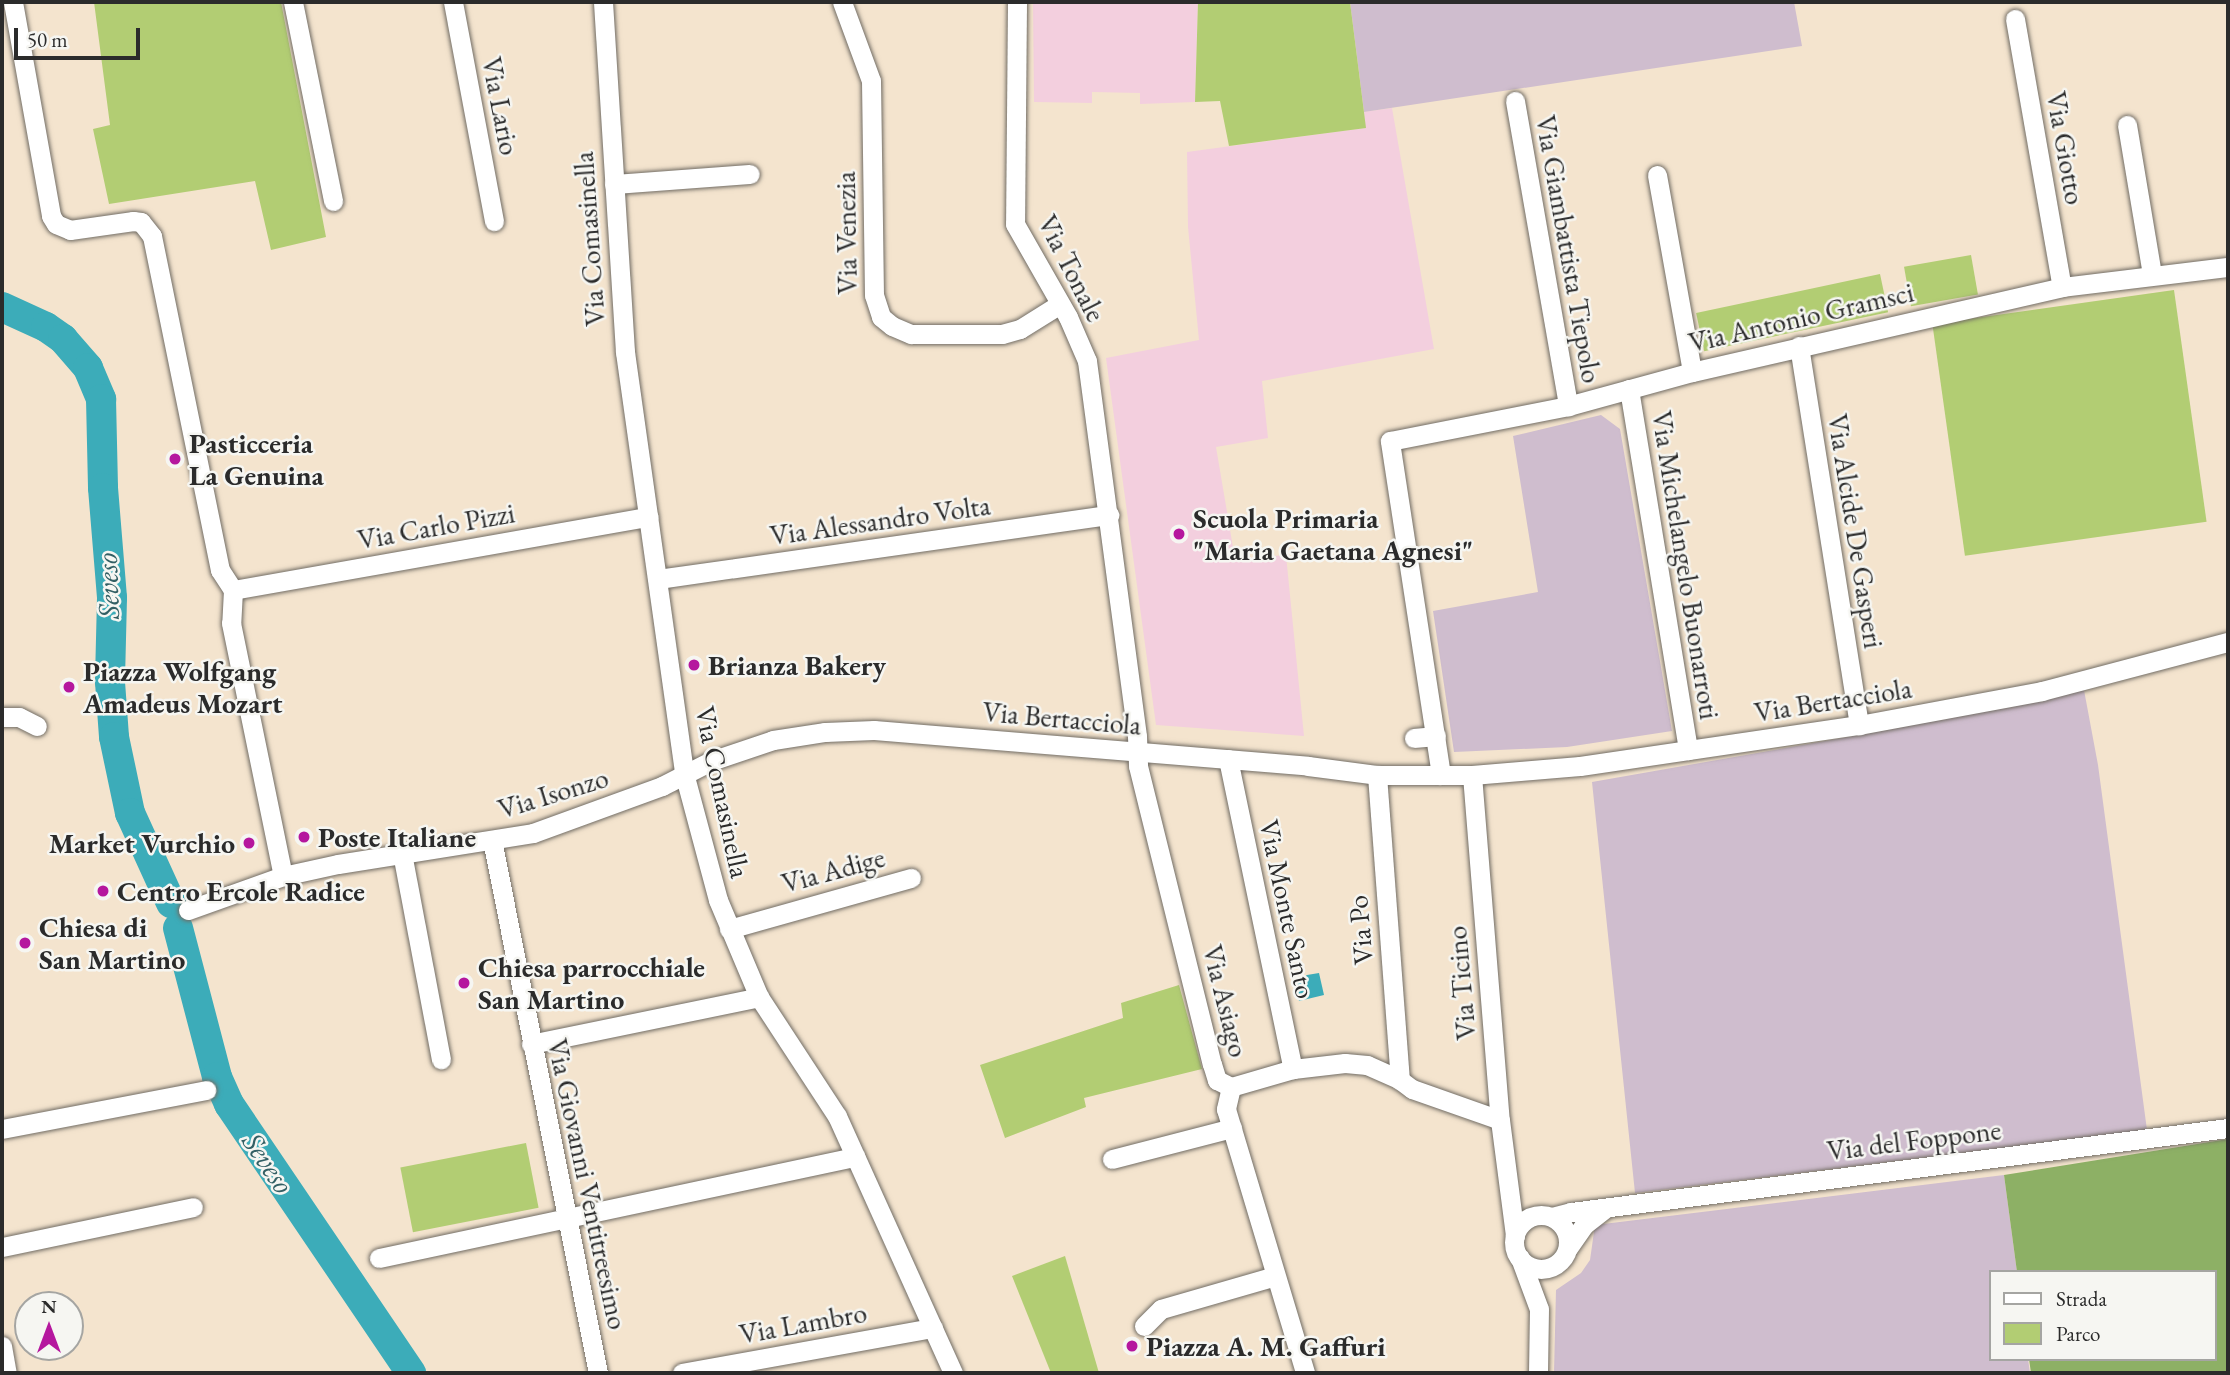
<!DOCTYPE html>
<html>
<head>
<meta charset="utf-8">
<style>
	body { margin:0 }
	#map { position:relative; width:2230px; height:1375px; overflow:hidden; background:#f4e4ce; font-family:"EB Garamond",serif }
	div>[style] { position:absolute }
	.built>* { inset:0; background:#f3cfde }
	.industrial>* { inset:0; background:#cfbdce }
	.green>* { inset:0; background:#b2cd73; transform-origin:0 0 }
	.forest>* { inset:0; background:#8db065 }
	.water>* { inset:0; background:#3cacb9 }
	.river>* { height:30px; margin:-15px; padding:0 15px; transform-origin:15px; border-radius:15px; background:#3cacb9 }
	.roads { filter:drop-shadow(0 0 2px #716c64) drop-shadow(0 0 2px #716c64) }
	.minor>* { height:19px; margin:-9.5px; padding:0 9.5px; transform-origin:9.5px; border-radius:9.5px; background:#fff }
	.minor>.ring { margin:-9.5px; padding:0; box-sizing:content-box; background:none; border:19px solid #fff; border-radius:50% }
	.dots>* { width:19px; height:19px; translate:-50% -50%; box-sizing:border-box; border:4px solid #f6f6f2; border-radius:50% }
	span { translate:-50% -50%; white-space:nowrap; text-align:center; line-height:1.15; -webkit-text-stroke:5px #f6f6f2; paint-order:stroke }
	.street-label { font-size:28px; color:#2b2b2b }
	.poi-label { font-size:28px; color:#2b2b2b; font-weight:700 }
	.left { translate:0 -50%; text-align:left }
	.right { translate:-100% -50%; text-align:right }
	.water-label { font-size:30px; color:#325f64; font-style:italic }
	.frame { position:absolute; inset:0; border:4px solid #2b2b2b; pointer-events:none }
	.legend { position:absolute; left:1989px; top:1270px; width:228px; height:91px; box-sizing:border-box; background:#f6f6f2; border:2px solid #a5a5a2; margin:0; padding:9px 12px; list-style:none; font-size:21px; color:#2b2b2b }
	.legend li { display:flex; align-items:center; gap:14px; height:35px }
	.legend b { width:35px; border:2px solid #a5a5a2 }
	.north { position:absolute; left:14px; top:1291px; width:70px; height:70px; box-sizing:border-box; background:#f6f6f2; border:2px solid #a5a5a2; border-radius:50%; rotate:0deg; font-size:19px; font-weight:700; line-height:28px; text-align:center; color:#2b2b2b }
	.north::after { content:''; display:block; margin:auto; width:24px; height:32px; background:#b5179e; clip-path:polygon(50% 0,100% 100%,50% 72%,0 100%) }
	.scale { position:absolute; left:14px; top:28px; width:126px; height:32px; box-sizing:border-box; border:4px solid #2b2b2b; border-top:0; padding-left:9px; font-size:21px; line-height:24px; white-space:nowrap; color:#2b2b2b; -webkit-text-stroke:5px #f6f6f2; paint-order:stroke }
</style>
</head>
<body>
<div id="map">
	<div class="built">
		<div style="clip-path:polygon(1033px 2px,1198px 2px,1195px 102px,1140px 104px,1140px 93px,1092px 92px,1092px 103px,1034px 102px)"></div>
		<div style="clip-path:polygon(1392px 108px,1434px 349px,1262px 381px,1268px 438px,1216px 447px,1235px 559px,1286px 555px,1304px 736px,1156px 725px,1106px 358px,1199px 340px,1188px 227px,1187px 152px,1365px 128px,1364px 112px)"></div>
	</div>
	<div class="industrial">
		<div style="clip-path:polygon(1350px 2px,1794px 2px,1802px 46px,1364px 112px)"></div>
		<div style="clip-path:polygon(1601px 415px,1620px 429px,1672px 731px,1567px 747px,1454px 752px,1433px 611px,1538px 592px,1513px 436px)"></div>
		<div style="clip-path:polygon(2084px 690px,2098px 765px,2147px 1130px,1635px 1193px,1592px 782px,1876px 732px)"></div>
		<div style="clip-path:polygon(2004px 1175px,2017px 1272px,1990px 1272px,1990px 1359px,2028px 1359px,2030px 1373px,1554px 1373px,1556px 1290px,1581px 1273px,1590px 1260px,1595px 1225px)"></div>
	</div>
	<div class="green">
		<div style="clip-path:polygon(94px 2px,281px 2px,326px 237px,271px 250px,255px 181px,109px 204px,93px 129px,110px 125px)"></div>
		<div style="clip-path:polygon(1198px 2px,1350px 2px,1366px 128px,1229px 146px,1220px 101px,1195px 102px)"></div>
		<div style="left:1971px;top:255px;width:40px;height:68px;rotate:80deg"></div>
		<div style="left:1880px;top:274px;width:39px;height:188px;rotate:78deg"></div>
		<div style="left:2174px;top:290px;width:234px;height:244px;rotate:82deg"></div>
		<div style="clip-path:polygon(1179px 985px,1202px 1069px,1084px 1098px,1086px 1107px,1005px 1138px,980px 1065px,1123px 1018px,1121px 1003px)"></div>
		<div style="left:526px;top:1143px;width:66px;height:128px;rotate:79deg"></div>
		<div style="clip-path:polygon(1065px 1256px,1099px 1373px,1051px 1373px,1012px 1276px)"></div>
	</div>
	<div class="forest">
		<div style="clip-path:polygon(2228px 1139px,2228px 1373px,2031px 1373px,2029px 1359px,2214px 1359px,2214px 1272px,2017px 1272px,2004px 1175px)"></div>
	</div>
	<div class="water">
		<div style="clip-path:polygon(1319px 973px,1324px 995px,1299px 1001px,1296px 983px,1307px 975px)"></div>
	</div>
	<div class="river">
		<div style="left:2px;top:307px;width:48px;rotate:24.4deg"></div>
		<div style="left:46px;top:327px;width:21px;rotate:35deg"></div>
		<div style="left:63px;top:339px;width:38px;rotate:49deg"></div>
		<div style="left:88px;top:368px;width:34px;rotate:67deg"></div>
		<div style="left:101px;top:399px;width:89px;rotate:88.7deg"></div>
		<div style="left:103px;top:488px;width:110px;rotate:85.3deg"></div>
		<div style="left:112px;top:598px;width:84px;rotate:91.4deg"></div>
		<div style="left:110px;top:682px;width:55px;rotate:85.8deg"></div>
		<div style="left:114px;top:737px;width:78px;rotate:78.1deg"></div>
		<div style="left:130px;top:813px;width:99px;rotate:65.5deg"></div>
		<div style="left:178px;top:928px;width:154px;rotate:75.3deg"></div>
		<div style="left:217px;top:1077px;width:30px;rotate:66deg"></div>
		<div style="left:229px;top:1104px;width:325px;rotate:55.9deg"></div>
	</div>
	<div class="roads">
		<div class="minor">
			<div style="left:13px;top:2px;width:217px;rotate:79.9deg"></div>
			<div style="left:51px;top:216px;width:9px;rotate:58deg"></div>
			<div style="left:56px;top:224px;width:15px;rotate:23deg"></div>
			<div style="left:70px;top:230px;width:64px;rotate:-8.1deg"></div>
			<div style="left:133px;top:221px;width:8px;rotate:7deg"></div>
			<div style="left:141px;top:222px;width:18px;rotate:52deg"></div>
			<div style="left:152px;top:236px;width:341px;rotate:78.5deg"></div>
			<div style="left:220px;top:570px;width:24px;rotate:57deg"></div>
			<div style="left:233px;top:590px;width:33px;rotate:93deg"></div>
			<div style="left:231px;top:623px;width:258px;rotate:78.4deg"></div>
			<div style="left:293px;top:2px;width:203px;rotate:78.6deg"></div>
			<div style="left:453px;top:2px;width:223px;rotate:79.4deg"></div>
			<div style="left:603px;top:2px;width:351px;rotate:86.4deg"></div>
			<div style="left:625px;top:352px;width:425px;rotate:82deg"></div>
			<div style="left:684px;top:773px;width:131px;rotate:75deg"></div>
			<div style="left:718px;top:900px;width:105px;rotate:67.1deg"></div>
			<div style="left:759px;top:997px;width:142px;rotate:56.8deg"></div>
			<div style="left:837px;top:1116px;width:282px;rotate:65.7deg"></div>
			<div style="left:842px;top:2px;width:84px;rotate:69.8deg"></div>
			<div style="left:871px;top:81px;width:214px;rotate:89.2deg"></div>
			<div style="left:874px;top:295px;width:23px;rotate:72deg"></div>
			<div style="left:881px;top:317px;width:14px;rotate:39deg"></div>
			<div style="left:892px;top:326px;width:21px;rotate:23deg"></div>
			<div style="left:911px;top:334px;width:91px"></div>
			<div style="left:1002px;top:334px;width:19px;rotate:-16deg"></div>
			<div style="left:1020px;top:329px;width:47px;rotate:-32deg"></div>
			<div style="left:1017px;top:2px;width:222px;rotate:90.5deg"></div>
			<div style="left:1015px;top:224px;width:107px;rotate:60.3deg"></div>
			<div style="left:1068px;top:317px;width:48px;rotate:66.6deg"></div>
			<div style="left:1087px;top:361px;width:378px;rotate:82.4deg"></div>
			<div style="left:1137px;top:736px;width:30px;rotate:88deg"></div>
			<div style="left:1138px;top:766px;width:307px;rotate:76.1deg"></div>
			<div style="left:1212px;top:1064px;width:17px;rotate:73deg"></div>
			<div style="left:1217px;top:1080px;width:16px;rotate:27deg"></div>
			<div style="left:2015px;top:19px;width:272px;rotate:80.1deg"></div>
			<div style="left:1515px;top:101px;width:310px;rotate:80.1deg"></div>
			<div style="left:2127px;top:125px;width:151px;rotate:80.5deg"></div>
			<div style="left:1657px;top:175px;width:200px;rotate:79.9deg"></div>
			<div style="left:614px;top:184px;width:136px;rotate:-4.2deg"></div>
			<div style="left:1799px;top:346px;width:384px;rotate:81deg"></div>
			<div style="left:1629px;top:389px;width:366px;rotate:80.7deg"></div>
			<div style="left:658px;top:579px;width:456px;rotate:-8.1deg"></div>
			<div style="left:233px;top:590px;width:422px;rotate:-10deg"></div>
			<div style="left:2px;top:717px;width:17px"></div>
			<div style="left:19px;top:717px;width:20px;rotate:27deg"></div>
			<div style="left:1414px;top:738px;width:22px;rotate:-5deg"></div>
			<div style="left:1228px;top:759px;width:317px;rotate:78.2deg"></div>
			<div style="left:1377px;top:775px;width:306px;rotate:85.7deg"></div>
			<div style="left:1441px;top:775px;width:338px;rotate:-98.7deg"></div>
			<div style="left:1390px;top:441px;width:181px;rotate:-11.1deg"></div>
			<div style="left:1568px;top:406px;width:129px;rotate:-15.3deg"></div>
			<div style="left:1692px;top:372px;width:380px;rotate:-12.9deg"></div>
			<div style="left:2062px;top:287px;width:167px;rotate:-6.9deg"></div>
			<div style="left:1472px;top:775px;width:346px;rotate:85.4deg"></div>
			<div style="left:1500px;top:1120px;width:117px;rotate:82.6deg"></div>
			<div style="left:492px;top:840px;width:543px;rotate:78.75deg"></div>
			<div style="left:402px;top:853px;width:210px;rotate:79.3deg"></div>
			<div style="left:188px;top:910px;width:101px;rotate:-19.7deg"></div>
			<div style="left:283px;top:876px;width:56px;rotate:-12.3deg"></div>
			<div style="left:338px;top:864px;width:197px;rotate:-9deg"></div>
			<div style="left:533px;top:833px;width:137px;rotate:-20deg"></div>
			<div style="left:662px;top:786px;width:55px;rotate:-27deg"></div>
			<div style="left:711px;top:761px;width:65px;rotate:-18.7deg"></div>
			<div style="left:773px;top:740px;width:53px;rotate:-8.7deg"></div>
			<div style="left:825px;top:732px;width:49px;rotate:-2.3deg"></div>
			<div style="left:874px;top:730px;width:435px;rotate:4.7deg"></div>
			<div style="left:1308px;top:766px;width:70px;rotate:7.4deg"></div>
			<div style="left:1377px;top:775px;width:95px"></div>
			<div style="left:1472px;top:775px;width:108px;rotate:-4.8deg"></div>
			<div style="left:1580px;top:766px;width:282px;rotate:-8.4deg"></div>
			<div style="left:1859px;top:725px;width:186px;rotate:-10.5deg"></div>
			<div style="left:2042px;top:691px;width:192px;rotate:-14.8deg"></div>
			<div style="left:729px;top:929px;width:189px;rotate:-15.7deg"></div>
			<div style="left:531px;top:1044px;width:233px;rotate:-11.6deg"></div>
			<div style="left:1231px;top:1087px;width:23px;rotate:103deg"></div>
			<div style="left:1226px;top:1109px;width:276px;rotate:73.3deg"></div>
			<div style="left:1231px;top:1087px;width:65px;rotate:-16.2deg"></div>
			<div style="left:1293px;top:1069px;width:52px;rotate:-6.6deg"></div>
			<div style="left:1345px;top:1063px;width:22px;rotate:5deg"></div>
			<div style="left:1367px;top:1065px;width:36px;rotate:24deg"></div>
			<div style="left:1400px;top:1080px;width:15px;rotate:37deg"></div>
			<div style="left:1412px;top:1089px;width:93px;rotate:19.4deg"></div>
			<div style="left:2px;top:1129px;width:208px;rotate:-10.8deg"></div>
			<div style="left:1112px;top:1159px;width:124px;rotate:-14.5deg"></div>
			<div class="ring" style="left:1514px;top:1215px;width:35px;height:35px"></div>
			<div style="left:1552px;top:1217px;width:20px;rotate:-15deg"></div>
			<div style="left:1571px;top:1212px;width:662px;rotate:-7.29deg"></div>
			<div style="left:2px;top:1247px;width:195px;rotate:-11.8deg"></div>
			<div style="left:1568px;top:1248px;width:28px;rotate:-55deg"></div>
			<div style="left:1584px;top:1225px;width:28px;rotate:-38deg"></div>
			<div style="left:379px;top:1258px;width:487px;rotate:-12deg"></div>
			<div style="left:1520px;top:1258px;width:54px;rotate:69.6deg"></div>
			<div style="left:1539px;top:1309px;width:64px;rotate:90.9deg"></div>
			<div style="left:1144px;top:1326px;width:24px;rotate:-45deg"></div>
			<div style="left:1161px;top:1309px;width:119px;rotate:-16.1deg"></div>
			<div style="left:2px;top:1346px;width:27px;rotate:80deg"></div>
			<div style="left:682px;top:1373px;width:255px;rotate:-10.2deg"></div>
		</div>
	</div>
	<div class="dots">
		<div style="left:175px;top:459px;background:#b5179e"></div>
		<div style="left:1179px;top:534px;background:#b5179e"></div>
		<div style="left:694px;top:665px;background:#b5179e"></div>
		<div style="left:69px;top:687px;background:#b5179e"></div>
		<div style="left:304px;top:837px;background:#b5179e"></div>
		<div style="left:249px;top:843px;background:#b5179e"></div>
		<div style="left:103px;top:891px;background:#b5179e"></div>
		<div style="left:25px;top:943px;background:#b5179e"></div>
		<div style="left:464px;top:983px;background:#b5179e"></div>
		<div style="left:1132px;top:1346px;background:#b5179e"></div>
	</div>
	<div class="street-label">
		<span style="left:501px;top:106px;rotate:79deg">Via Lario</span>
		<span style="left:2066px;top:148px;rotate:80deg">Via Giotto</span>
		<span style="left:846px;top:233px;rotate:-91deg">Via Venezia</span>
		<span style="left:589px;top:239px;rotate:-94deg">Via Comasinella</span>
		<span style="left:1569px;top:249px;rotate:80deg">Via Giambattista Tiepolo</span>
		<span style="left:1072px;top:268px;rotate:63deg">Via Tonale</span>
		<span style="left:1801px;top:317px;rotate:-13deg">Via Antonio Gramsci</span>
		<span style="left:880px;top:520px;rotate:-8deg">Via Alessandro Volta</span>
		<span style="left:436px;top:526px;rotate:-10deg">Via Carlo Pizzi</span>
		<span style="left:1856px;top:531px;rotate:81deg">Via Alcide De Gasperi</span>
		<span style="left:1686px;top:565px;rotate:81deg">Via Michelangelo Buonarroti</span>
		<span style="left:1833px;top:700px;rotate:-9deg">Via Bertacciola</span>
		<span style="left:1062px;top:718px;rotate:5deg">Via Bertacciola</span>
		<span style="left:723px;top:792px;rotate:78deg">Via Comasinella</span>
		<span style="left:553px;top:793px;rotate:-17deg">Via Isonzo</span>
		<span style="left:833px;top:870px;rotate:-15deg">Via Adige</span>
		<span style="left:1288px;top:909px;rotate:78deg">Via Monte Santo</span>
		<span style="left:1360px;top:930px;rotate:-95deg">Via Po</span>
		<span style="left:1461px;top:983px;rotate:-95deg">Via Ticino</span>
		<span style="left:1226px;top:1001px;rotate:76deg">Via Asiago</span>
		<span style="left:1914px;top:1140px;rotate:-7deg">Via del Foppone</span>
		<span style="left:588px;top:1184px;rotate:78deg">Via Giovanni Ventitreesimo</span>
		<span style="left:803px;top:1323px;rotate:-10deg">Via Lambro</span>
	</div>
	<div class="poi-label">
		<span class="left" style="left:189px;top:459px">Pasticceria<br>La Genuina</span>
		<span class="left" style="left:1193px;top:534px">Scuola Primaria<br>"Maria Gaetana Agnesi"</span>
		<span class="left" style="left:708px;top:665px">Brianza Bakery</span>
		<span class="left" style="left:83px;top:687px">Piazza Wolfgang<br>Amadeus Mozart</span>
		<span class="left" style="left:318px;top:837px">Poste Italiane</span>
		<span class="right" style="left:235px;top:843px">Market Vurchio</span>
		<span class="left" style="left:117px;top:891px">Centro Ercole Radice</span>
		<span class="left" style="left:39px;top:943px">Chiesa di<br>San Martino</span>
		<span class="left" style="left:478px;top:983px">Chiesa parrocchiale<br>San Martino</span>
		<span class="left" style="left:1146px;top:1346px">Piazza A. M. Gaffuri</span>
	</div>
	<div class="water-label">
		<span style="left:108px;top:586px;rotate:-92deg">Seveso</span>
		<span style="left:268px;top:1163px;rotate:56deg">Seveso</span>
	</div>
	<div class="frame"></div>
	<ul class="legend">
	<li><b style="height:9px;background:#fff"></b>Strada</li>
	<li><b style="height:19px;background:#b2cd73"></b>Parco</li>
	</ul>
	<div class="north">N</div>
	<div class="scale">50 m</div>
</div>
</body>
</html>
